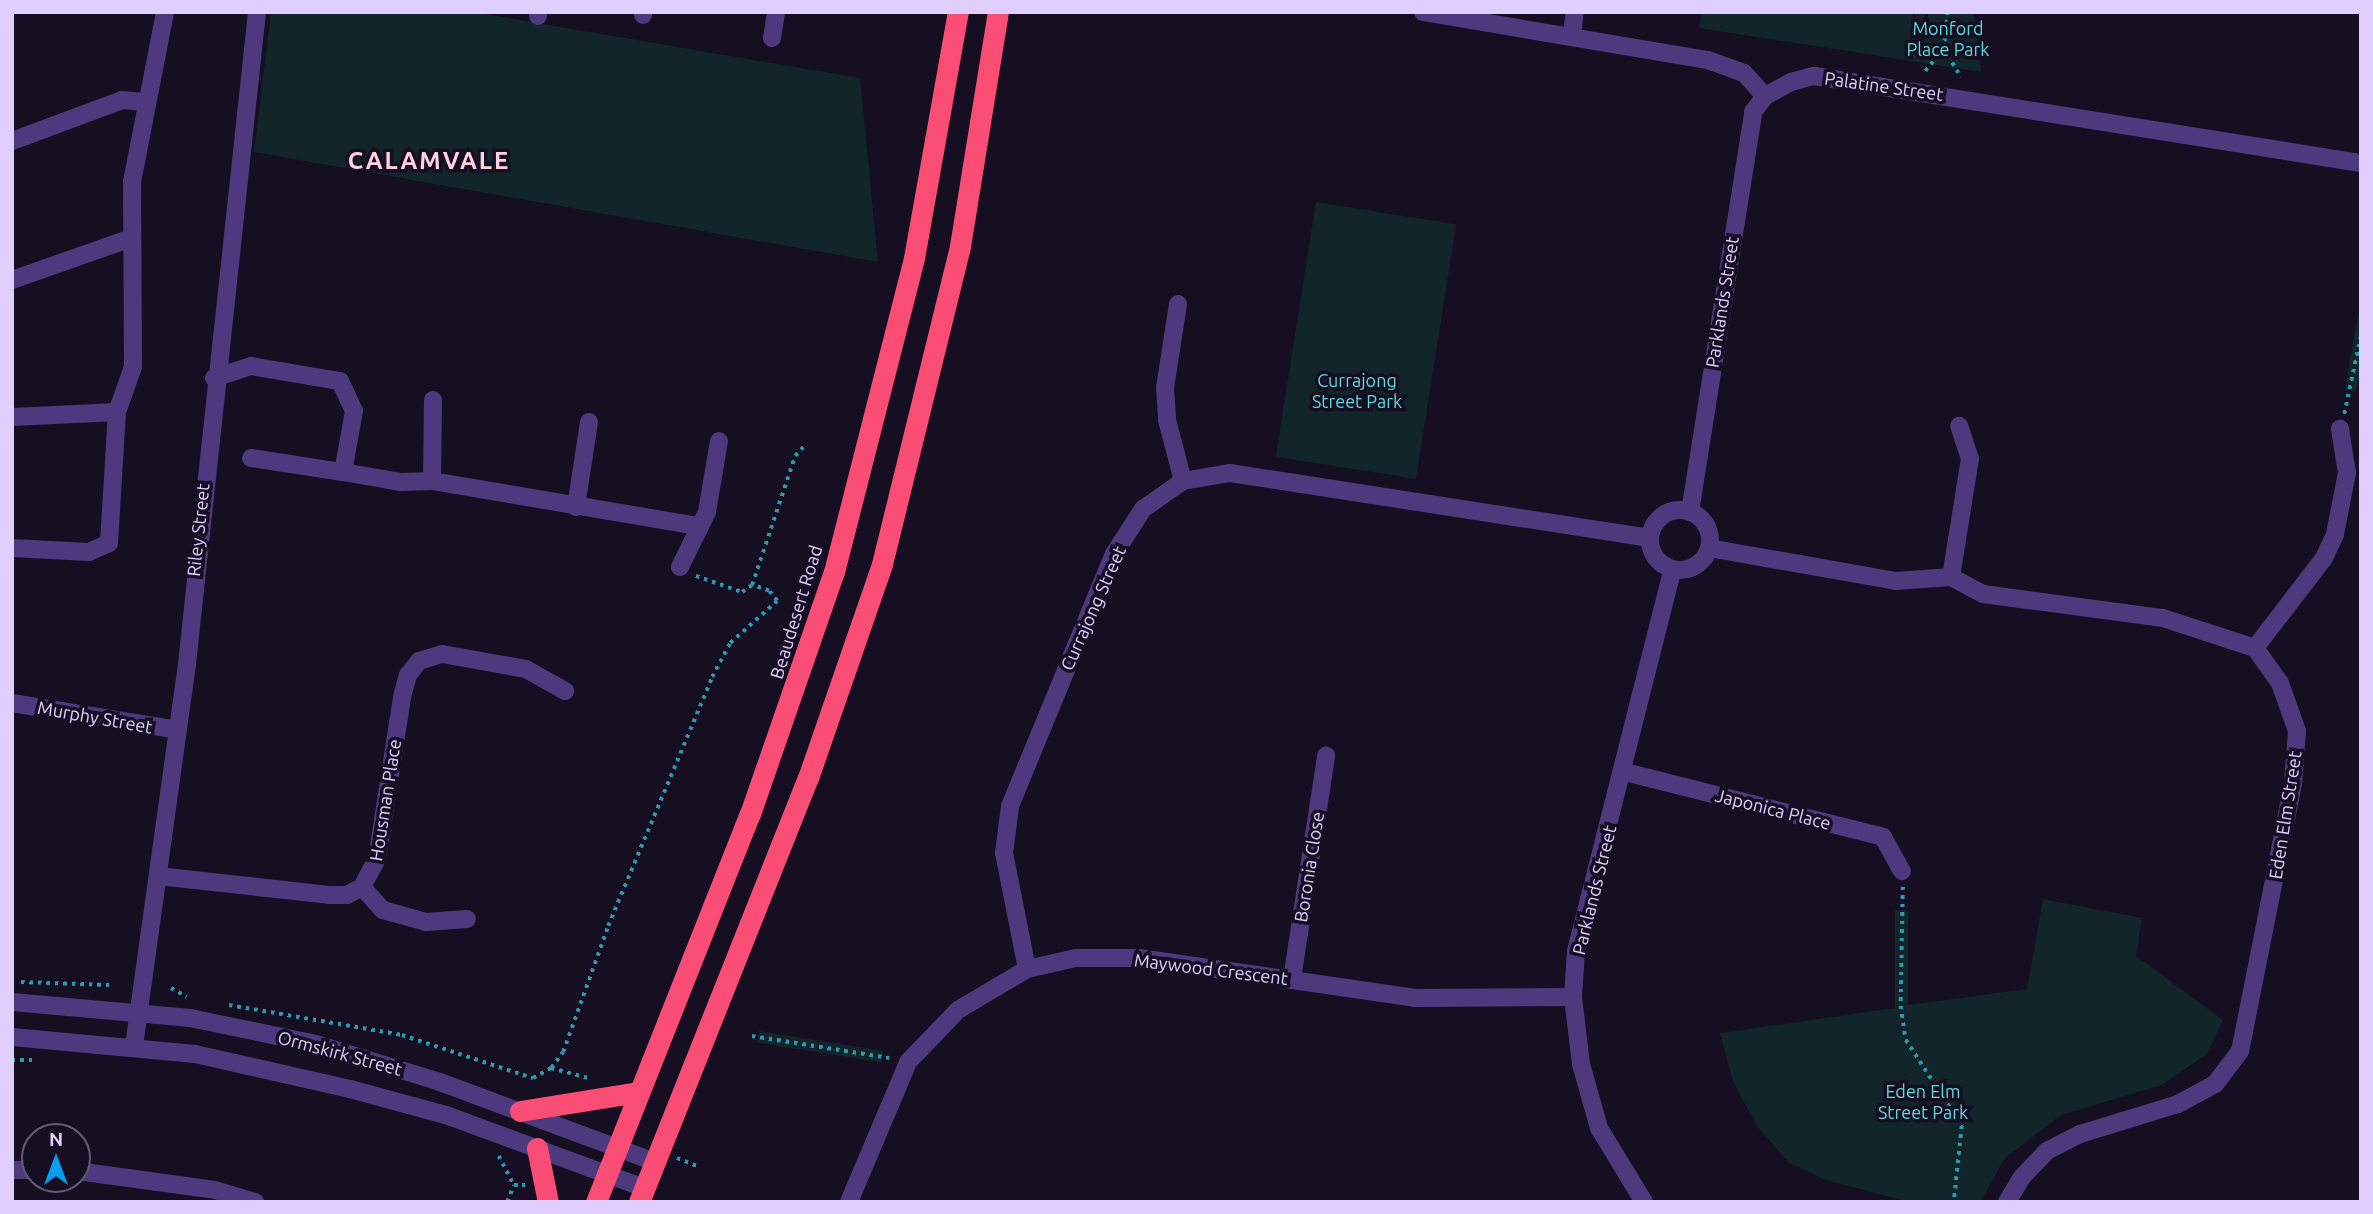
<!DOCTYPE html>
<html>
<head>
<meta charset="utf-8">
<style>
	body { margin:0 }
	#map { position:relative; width:2373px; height:1214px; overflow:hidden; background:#160e21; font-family:Ubuntu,sans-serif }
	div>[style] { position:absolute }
	.green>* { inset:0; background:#11252a; transform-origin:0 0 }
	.path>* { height:3.5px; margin-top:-1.75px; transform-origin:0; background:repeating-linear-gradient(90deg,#3198af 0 3.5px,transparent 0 8.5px) }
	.minor>* { height:18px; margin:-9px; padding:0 9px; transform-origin:9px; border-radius:9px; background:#4d3a7e }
	.minor>.ring { margin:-9px; padding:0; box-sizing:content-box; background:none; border:18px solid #4d3a7e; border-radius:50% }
	.highway>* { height:21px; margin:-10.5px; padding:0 10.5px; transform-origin:10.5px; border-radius:10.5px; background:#fa4d75 }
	span { translate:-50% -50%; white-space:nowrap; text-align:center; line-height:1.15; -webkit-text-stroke:7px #160e21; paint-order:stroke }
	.park-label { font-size:18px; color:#5ddcdb }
	.street-label { font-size:18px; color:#e0cefe }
	.district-label { font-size:24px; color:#fed0e2; font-weight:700; letter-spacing:2px }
	.frame { position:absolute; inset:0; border:14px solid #e0cefe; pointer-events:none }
	.north { position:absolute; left:21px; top:1123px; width:70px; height:70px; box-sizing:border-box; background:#160e21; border:2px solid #675b79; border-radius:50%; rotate:0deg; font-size:19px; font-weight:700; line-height:28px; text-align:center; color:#e0cefe }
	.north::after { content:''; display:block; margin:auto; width:24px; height:32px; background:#06a0f2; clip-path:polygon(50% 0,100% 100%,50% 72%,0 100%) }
</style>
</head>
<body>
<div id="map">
	<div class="green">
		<div style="clip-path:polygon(271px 12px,473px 12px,860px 78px,878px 262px,254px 152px)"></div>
		<div style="clip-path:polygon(1702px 12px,1974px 12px,1981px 72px,1699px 28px)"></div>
		<div style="left:1316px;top:202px;width:142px;height:258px;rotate:9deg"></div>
		<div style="clip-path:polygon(2361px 297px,2361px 368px,2356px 392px,2345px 390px)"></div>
		<div style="clip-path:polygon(2043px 899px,2142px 918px,2136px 956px,2223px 1020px,2207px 1054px,2162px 1085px,2061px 1115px,2004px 1159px,1981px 1202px,1909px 1202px,1826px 1180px,1789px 1163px,1757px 1126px,1733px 1082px,1720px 1033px,1895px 1008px,1895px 910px,1908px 910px,1908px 1005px,2027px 989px)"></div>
		<div style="left:759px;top:1031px;width:126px;height:12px;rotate:9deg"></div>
	</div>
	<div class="path">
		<div style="left:1948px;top:12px;width:36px;rotate:96deg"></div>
		<div style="left:1944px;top:48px;width:34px;rotate:60deg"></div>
		<div style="left:1925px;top:71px;width:30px;rotate:-50deg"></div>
		<div style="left:2344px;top:414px;width:81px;rotate:-77.9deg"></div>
		<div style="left:696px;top:576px;width:49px;rotate:19.2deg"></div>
		<div style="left:742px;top:592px;width:12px;rotate:-35deg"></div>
		<div style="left:1903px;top:887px;width:119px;rotate:91deg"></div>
		<div style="left:1901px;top:1006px;width:34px;rotate:82deg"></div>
		<div style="left:1906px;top:1040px;width:103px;rotate:56.9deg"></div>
		<div style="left:1962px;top:1126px;width:76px;rotate:96deg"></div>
		<div style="left:21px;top:982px;width:88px;rotate:2deg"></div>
		<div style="left:171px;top:988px;width:18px;rotate:29deg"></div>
		<div style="left:229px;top:1005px;width:176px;rotate:9.8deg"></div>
		<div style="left:402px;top:1035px;width:138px;rotate:18.2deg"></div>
		<div style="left:533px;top:1078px;width:21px;rotate:-29deg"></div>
		<div style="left:551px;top:1068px;width:20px;rotate:-53deg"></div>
		<div style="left:563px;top:1052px;width:134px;rotate:-70.3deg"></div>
		<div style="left:608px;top:926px;width:270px;rotate:-67.3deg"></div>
		<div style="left:712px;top:677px;width:38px;rotate:-62deg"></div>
		<div style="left:730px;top:643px;width:63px;rotate:-41.8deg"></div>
		<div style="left:777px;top:601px;width:13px;rotate:-129deg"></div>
		<div style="left:769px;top:591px;width:18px;rotate:-161deg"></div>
		<div style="left:752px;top:585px;width:136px;rotate:-71.6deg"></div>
		<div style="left:795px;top:456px;width:12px;rotate:-48deg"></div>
		<div style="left:752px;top:1036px;width:139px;rotate:9.1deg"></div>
		<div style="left:12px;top:1060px;width:20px"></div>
		<div style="left:551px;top:1068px;width:39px;rotate:15deg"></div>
		<div style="left:499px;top:1156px;width:33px;rotate:63deg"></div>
		<div style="left:677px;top:1158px;width:24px;rotate:22deg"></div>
		<div style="left:507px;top:1202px;width:18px;rotate:-68deg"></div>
		<div style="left:514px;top:1185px;width:11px"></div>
	</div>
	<div class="minor">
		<div style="left:1423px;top:12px;width:289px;rotate:9.6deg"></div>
		<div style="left:1708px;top:60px;width:38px;rotate:20deg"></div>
		<div style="left:1744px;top:73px;width:31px;rotate:48deg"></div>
		<div style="left:643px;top:15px;width:3px;rotate:-90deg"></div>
		<div style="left:538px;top:16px;width:4px;rotate:-90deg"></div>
		<div style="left:1572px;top:35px;width:23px;rotate:-83deg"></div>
		<div style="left:772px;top:38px;width:26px;rotate:-81deg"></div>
		<div style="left:12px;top:141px;width:117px;rotate:-20.4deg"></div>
		<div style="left:122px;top:100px;width:22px;rotate:5deg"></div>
		<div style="left:12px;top:280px;width:126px;rotate:-19.4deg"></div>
		<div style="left:1178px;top:304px;width:85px;rotate:98.8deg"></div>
		<div style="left:1165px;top:388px;width:32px;rotate:86deg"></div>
		<div style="left:1167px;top:420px;width:63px;rotate:75.3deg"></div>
		<div style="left:214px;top:378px;width:39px;rotate:-18deg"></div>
		<div style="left:251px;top:366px;width:90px;rotate:9.6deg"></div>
		<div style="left:340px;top:381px;width:33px;rotate:65deg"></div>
		<div style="left:354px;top:411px;width:62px;rotate:100.2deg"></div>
		<div style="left:343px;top:472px;width:59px;rotate:9.8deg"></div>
		<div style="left:401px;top:482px;width:31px;rotate:-2deg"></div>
		<div style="left:432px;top:481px;width:270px;rotate:9.6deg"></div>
		<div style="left:12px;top:417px;width:105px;rotate:-2.7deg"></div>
		<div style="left:251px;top:458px;width:93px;rotate:8.7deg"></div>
		<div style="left:432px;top:481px;width:81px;rotate:-89.3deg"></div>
		<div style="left:576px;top:507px;width:86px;rotate:-81.3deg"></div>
		<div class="ring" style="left:1650px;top:510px;width:42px;height:42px"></div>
		<div style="left:1690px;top:512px;width:405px;rotate:-81deg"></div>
		<div style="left:1753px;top:112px;width:20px;rotate:-53deg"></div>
		<div style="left:1765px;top:96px;width:30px;rotate:-28deg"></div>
		<div style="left:1791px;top:82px;width:24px;rotate:-15deg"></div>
		<div style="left:1814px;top:76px;width:554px;rotate:9.04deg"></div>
		<div style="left:12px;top:548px;width:77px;rotate:3deg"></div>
		<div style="left:89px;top:552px;width:22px;rotate:-24deg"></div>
		<div style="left:109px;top:543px;width:131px;rotate:-86.5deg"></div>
		<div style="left:117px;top:412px;width:48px;rotate:-70.4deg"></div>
		<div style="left:133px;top:367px;width:185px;rotate:-90.3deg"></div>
		<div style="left:132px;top:182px;width:173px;rotate:-79deg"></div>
		<div style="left:1709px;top:548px;width:190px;rotate:10deg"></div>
		<div style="left:1896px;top:581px;width:55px;rotate:-4.2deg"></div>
		<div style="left:1951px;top:577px;width:36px;rotate:28deg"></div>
		<div style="left:1983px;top:594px;width:182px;rotate:7.6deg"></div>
		<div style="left:2163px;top:618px;width:97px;rotate:18.1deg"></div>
		<div style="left:2255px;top:648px;width:43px;rotate:54.5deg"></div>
		<div style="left:2280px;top:683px;width:51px;rotate:70.5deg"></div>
		<div style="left:2297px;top:731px;width:53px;rotate:94.3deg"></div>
		<div style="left:2293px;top:784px;width:272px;rotate:101.2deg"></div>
		<div style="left:2240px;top:1051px;width:41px;rotate:127.1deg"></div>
		<div style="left:2215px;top:1084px;width:42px;rotate:151.6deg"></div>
		<div style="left:2178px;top:1104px;width:102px;rotate:163deg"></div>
		<div style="left:2080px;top:1134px;width:37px;rotate:153deg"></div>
		<div style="left:2047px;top:1151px;width:36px;rotate:134deg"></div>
		<div style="left:2022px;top:1177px;width:29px;rotate:121deg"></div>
		<div style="left:680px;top:567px;width:61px;rotate:-63.9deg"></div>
		<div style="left:707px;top:512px;width:72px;rotate:-80.4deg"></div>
		<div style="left:1951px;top:577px;width:120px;rotate:-80.9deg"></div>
		<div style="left:1970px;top:459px;width:35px;rotate:-108deg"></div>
		<div style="left:2255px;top:648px;width:113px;rotate:-52.5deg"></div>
		<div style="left:2324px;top:558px;width:26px;rotate:-65deg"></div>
		<div style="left:2335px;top:534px;width:62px;rotate:-78.9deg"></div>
		<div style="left:2347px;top:473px;width:45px;rotate:-99deg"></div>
		<div style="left:12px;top:703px;width:168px;rotate:9.2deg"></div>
		<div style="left:1625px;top:772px;width:266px;rotate:14.1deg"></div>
		<div style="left:1883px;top:837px;width:39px;rotate:61deg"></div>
		<div style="left:158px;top:876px;width:172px;rotate:6.3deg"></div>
		<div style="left:329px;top:895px;width:18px"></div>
		<div style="left:347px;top:895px;width:17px;rotate:-28deg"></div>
		<div style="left:362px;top:887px;width:32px;rotate:-62deg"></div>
		<div style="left:377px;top:859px;width:164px;rotate:-81.2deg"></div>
		<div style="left:402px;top:697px;width:23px;rotate:-75deg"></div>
		<div style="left:408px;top:675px;width:18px;rotate:-52deg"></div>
		<div style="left:419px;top:661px;width:24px;rotate:-17deg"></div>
		<div style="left:442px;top:654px;width:85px;rotate:10.1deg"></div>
		<div style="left:526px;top:669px;width:45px;rotate:29.4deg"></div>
		<div style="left:362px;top:887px;width:31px;rotate:48deg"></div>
		<div style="left:383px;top:910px;width:45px;rotate:15.6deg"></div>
		<div style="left:426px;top:922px;width:41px;rotate:-4.2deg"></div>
		<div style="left:1027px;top:969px;width:118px;rotate:-101.2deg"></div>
		<div style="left:1004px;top:853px;width:47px;rotate:-82.7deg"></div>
		<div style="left:1010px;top:806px;width:273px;rotate:-67.6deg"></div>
		<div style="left:1114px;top:554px;width:54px;rotate:-57.2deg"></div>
		<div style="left:1143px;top:509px;width:49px;rotate:-35deg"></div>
		<div style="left:1183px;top:481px;width:48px;rotate:-9.7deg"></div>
		<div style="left:1230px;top:473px;width:425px;rotate:8.8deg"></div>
		<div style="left:1292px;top:979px;width:226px;rotate:-81.3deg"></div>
		<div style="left:12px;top:1002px;width:179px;rotate:5.1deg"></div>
		<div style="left:190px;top:1018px;width:129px;rotate:11.7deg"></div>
		<div style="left:316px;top:1044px;width:130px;rotate:17deg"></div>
		<div style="left:440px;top:1082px;width:229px;rotate:20.4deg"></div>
		<div style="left:12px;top:1037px;width:184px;rotate:5.3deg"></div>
		<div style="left:195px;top:1054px;width:159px;rotate:12.7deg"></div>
		<div style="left:350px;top:1089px;width:99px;rotate:15.2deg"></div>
		<div style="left:446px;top:1115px;width:211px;rotate:20.2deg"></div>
		<div style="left:134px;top:1046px;width:386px;rotate:-82.1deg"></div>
		<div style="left:187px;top:664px;width:656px;rotate:-83.87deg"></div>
		<div style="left:12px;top:1170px;width:23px"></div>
		<div style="left:77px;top:1171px;width:139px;rotate:7.8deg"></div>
		<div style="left:215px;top:1190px;width:42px;rotate:16.7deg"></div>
		<div style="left:849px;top:1202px;width:152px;rotate:-67.1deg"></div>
		<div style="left:908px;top:1062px;width:72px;rotate:-46.1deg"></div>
		<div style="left:958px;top:1010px;width:80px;rotate:-30.7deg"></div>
		<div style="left:1027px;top:969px;width:50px;rotate:-12.7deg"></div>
		<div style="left:1076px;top:958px;width:63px"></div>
		<div style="left:1139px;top:958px;width:279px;rotate:8.2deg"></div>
		<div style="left:1415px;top:998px;width:158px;rotate:-0.4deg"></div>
		<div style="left:1644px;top:1202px;width:87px;rotate:-121.3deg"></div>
		<div style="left:1599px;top:1128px;width:66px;rotate:-105.7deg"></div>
		<div style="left:1581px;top:1064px;width:67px;rotate:-96.8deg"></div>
		<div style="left:1573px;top:997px;width:46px;rotate:-86.3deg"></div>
		<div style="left:1576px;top:951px;width:394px;rotate:-75.8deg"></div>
	</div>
	<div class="highway">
		<div style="left:520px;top:1111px;width:121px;rotate:-9.1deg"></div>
		<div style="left:537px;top:1148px;width:55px;rotate:78.5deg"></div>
		<div style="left:596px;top:1202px;width:417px;rotate:-68.4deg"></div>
		<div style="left:750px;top:814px;width:256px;rotate:-70.9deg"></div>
		<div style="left:834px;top:572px;width:324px;rotate:-75.7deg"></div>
		<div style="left:914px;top:258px;width:250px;rotate:-79.9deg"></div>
		<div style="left:639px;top:1202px;width:456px;rotate:-68.3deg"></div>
		<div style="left:808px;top:778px;width:226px;rotate:-70.9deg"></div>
		<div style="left:882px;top:564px;width:327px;rotate:-76.2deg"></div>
		<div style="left:960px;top:246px;width:237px;rotate:-80.8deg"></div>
	</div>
	<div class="park-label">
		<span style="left:1948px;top:39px">Monford<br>Place Park</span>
		<span style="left:1357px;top:391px">Currajong<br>Street Park</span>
		<span style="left:1923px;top:1102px">Eden Elm<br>Street Park</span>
	</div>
	<div class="street-label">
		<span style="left:1884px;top:86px;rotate:8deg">Palatine Street</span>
		<span style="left:1722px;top:302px;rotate:-81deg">Parklands Street</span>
		<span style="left:198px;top:530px;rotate:-84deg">Riley Street</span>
		<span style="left:1093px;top:608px;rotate:-66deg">Currajong Street</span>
		<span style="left:796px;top:612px;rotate:-73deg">Beaudesert Road</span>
		<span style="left:95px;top:717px;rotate:10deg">Murphy Street</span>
		<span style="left:385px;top:800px;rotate:-81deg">Housman Place</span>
		<span style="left:1773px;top:809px;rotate:14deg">Japonica Place</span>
		<span style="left:2285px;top:815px;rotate:-81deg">Eden Elm Street</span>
		<span style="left:1309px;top:867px;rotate:-81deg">Boronia Close</span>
		<span style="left:1594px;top:890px;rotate:-76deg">Parklands Street</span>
		<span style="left:1211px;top:969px;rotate:7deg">Maywood Crescent</span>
		<span style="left:340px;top:1053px;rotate:15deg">Ormskirk Street</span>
	</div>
	<div class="district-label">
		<span style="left:429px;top:161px">CALAMVALE</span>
	</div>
	<div class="frame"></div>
	<div class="north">N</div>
</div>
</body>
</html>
